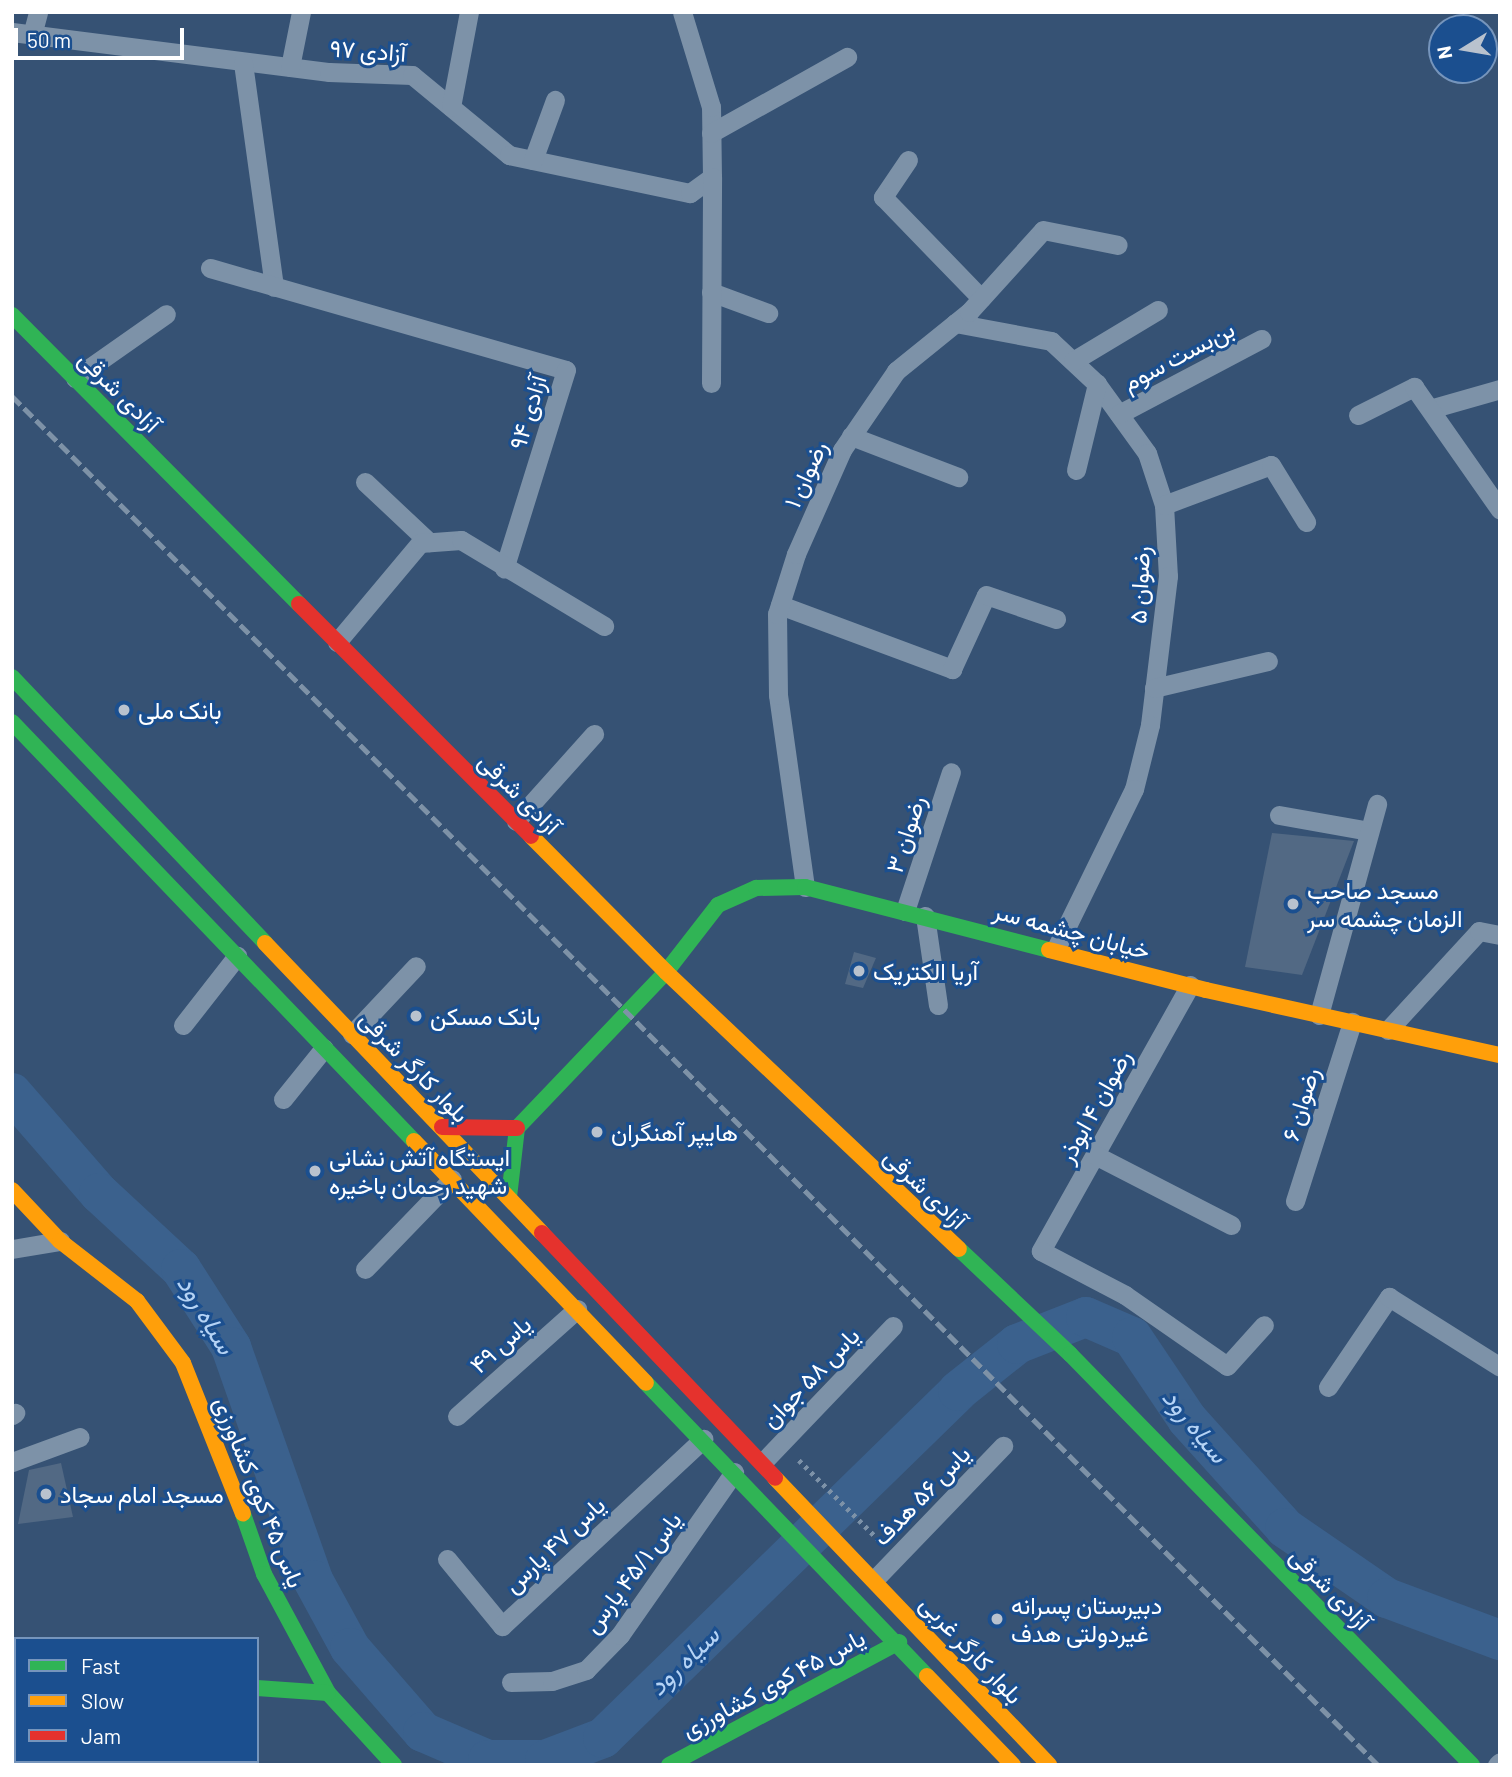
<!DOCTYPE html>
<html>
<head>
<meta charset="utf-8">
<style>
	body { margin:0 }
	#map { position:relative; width:1512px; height:1777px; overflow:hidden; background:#365274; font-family:Barlow,Vazirmatn,sans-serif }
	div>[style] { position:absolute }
	.river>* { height:40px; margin:-20px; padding:0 20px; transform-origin:20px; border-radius:20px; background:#3b618d }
	.building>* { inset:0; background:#526984 }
	.path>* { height:4.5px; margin-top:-2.25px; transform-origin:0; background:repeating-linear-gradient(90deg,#7d92a8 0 3.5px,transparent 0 8.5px) }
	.street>* { height:19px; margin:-9.5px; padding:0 9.5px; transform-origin:9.5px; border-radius:9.5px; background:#7d92a8 }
	.fast>* { height:16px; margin:-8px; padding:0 8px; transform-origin:8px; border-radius:8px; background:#30b455 }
	.slow>* { height:16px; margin:-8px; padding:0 8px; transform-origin:8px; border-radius:8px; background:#ff9f0a }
	.jam>* { height:16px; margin:-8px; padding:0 8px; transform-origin:8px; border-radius:8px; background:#e5322d }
	.rail>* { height:5px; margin-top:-2.5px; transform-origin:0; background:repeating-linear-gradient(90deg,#7e92a7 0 12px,transparent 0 17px) }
	.dots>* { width:19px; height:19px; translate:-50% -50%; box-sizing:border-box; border:4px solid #1b4f8f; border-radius:50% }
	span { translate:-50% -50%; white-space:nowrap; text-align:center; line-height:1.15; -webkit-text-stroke:6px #1b4f8f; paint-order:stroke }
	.street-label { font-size:24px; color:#fff }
	.poi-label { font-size:24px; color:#fff }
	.left { translate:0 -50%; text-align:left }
	.water-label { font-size:26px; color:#b5d3f5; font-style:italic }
	.frame { position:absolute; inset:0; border:14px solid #fff; pointer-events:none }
	.legend { position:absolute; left:14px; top:1637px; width:245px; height:126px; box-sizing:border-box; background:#1b4f8f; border:2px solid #7695bc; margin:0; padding:9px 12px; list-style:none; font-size:21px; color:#fff }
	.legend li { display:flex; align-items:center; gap:14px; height:35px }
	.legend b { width:35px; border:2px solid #7695bc }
	.north { position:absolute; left:1428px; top:14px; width:70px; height:70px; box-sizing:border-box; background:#1b4f8f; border:2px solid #7695bc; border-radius:50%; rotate:259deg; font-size:19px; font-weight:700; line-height:28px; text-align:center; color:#fff }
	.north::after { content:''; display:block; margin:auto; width:24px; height:32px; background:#b9c2ce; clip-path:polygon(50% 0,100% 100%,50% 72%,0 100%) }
	.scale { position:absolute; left:14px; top:28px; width:170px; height:32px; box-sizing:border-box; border:4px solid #fff; border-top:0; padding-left:9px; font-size:21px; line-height:24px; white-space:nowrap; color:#fff; -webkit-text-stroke:5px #1b4f8f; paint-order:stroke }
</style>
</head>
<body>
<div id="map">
	<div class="river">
		<div style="left:12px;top:1093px;width:133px;rotate:49deg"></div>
		<div style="left:99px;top:1193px;width:112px;rotate:42.8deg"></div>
		<div style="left:181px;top:1269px;width:93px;rotate:57.3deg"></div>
		<div style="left:231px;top:1347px;width:247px;rotate:70.6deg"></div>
		<div style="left:313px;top:1580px;width:77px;rotate:61.4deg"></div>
		<div style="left:350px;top:1648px;width:111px;rotate:49deg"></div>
		<div style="left:423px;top:1732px;width:71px;rotate:23.3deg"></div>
		<div style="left:488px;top:1760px;width:57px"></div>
		<div style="left:545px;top:1760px;width:62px;rotate:-20.8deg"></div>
		<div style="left:603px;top:1738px;width:496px;rotate:-44.3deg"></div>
		<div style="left:958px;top:1391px;width:75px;rotate:-38.5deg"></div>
		<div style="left:1017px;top:1344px;width:74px;rotate:-21.4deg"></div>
		<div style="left:1086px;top:1317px;width:50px;rotate:23.5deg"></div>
		<div style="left:1132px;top:1337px;width:99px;rotate:56.1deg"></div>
		<div style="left:1187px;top:1419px;width:147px;rotate:48deg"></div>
		<div style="left:1285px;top:1528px;width:124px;rotate:34.5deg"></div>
		<div style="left:1387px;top:1598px;width:121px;rotate:20.4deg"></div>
	</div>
	<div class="building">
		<div style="clip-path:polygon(1272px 833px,1354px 841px,1302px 975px,1245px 967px)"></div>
		<div style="clip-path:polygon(854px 952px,876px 958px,863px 988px,845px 984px)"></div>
		<div style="clip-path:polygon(61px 1463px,73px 1517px,18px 1524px,29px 1470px)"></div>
	</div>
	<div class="path">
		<div style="left:799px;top:1460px;width:117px;rotate:45deg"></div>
	</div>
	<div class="street">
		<div style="left:12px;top:32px;width:320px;rotate:7.2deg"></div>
		<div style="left:329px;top:72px;width:83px;rotate:2.1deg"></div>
		<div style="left:412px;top:75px;width:126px;rotate:39.5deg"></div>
		<div style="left:509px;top:155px;width:185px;rotate:11.9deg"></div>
		<div style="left:690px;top:193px;width:27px;rotate:-36deg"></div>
		<div style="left:712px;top:177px;width:70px;rotate:-90.8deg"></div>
		<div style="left:711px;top:107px;width:99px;rotate:-107deg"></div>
		<div style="left:32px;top:35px;width:24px;rotate:-75deg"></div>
		<div style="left:243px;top:63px;width:226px;rotate:82.1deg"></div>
		<div style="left:290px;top:67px;width:56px;rotate:-78.7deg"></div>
		<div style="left:451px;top:107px;width:97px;rotate:-79.3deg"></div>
		<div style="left:711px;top:133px;width:156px;rotate:-29.2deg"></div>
		<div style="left:533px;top:160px;width:64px;rotate:-69.9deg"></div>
		<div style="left:908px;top:160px;width:45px;rotate:124deg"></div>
		<div style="left:883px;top:197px;width:141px;rotate:45.9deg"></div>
		<div style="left:210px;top:268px;width:370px;rotate:16deg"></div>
		<div style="left:566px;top:370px;width:208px;rotate:107.3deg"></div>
		<div style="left:711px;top:292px;width:61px;rotate:20.2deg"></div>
		<div style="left:955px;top:323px;width:98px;rotate:10.6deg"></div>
		<div style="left:1051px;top:341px;width:63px;rotate:43.1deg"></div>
		<div style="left:1097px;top:384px;width:85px;rotate:54.1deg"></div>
		<div style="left:1147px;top:453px;width:55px;rotate:71.9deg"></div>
		<div style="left:1164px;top:505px;width:71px;rotate:86.8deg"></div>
		<div style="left:1168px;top:576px;width:150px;rotate:96.9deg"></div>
		<div style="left:1150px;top:725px;width:66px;rotate:104deg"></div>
		<div style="left:1134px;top:789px;width:177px;rotate:116.1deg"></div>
		<div style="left:1073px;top:361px;width:99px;rotate:-31deg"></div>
		<div style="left:75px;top:378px;width:111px;rotate:-35.1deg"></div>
		<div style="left:711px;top:383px;width:206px;rotate:-89.7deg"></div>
		<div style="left:1430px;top:409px;width:73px;rotate:-15.9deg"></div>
		<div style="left:1119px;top:414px;width:161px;rotate:-27.8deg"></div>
		<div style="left:1358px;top:415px;width:63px;rotate:-26.6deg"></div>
		<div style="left:1414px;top:387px;width:150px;rotate:55deg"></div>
		<div style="left:851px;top:436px;width:115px;rotate:21deg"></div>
		<div style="left:1076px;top:470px;width:89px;rotate:-76.3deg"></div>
		<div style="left:365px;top:482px;width:88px;rotate:43.2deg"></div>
		<div style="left:1164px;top:505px;width:114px;rotate:-20.5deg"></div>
		<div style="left:1271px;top:465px;width:67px;rotate:58.4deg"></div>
		<div style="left:780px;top:605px;width:184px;rotate:20.4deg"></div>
		<div style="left:952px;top:669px;width:81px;rotate:-65.3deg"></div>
		<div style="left:986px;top:595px;width:74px;rotate:18.9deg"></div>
		<div style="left:337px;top:642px;width:129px;rotate:-50deg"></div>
		<div style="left:420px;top:543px;width:41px;rotate:-4.2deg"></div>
		<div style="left:461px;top:540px;width:167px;rotate:31deg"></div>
		<div style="left:1154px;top:688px;width:117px;rotate:-13.3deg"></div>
		<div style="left:1279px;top:815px;width:91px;rotate:10.1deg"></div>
		<div style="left:516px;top:821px;width:117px;rotate:-48.1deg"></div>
		<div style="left:805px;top:887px;width:194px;rotate:-98deg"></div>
		<div style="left:778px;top:695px;width:81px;rotate:-90.7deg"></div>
		<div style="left:777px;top:614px;width:63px;rotate:-72.4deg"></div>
		<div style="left:796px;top:554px;width:114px;rotate:-66.1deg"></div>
		<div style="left:842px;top:450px;width:96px;rotate:-55.6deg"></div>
		<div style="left:896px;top:371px;width:94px;rotate:-38.9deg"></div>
		<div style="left:969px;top:312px;width:110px;rotate:-47.9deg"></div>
		<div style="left:1043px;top:230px;width:76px;rotate:11.3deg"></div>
		<div style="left:905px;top:911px;width:146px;rotate:-71.7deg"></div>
		<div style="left:925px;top:916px;width:90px;rotate:81.7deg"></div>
		<div style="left:1190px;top:985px;width:305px;rotate:119.3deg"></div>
		<div style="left:1041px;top:1251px;width:95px;rotate:27.6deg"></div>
		<div style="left:1125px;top:1295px;width:124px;rotate:34.8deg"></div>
		<div style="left:1227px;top:1366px;width:55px;rotate:-47.9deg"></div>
		<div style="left:1319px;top:1015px;width:219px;rotate:-74.6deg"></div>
		<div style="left:183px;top:1025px;width:88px;rotate:-52deg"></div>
		<div style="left:1388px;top:1030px;width:134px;rotate:-47.4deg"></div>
		<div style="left:1479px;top:931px;width:21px;rotate:11deg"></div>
		<div style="left:352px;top:1034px;width:93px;rotate:-46.7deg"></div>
		<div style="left:283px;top:1099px;width:65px;rotate:-51.2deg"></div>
		<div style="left:1095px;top:1155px;width:153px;rotate:27.2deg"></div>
		<div style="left:1295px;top:1201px;width:188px;rotate:-72.3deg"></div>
		<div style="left:12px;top:1249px;width:49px;rotate:-9.5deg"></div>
		<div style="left:365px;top:1269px;width:125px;rotate:-46deg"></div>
		<div style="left:1328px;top:1387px;width:109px;rotate:-55.9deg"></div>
		<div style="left:1389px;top:1297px;width:131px;rotate:32.2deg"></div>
		<div style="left:12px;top:1415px;width:4px;rotate:-34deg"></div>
		<div style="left:457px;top:1416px;width:161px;rotate:-41.7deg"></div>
		<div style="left:12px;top:1462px;width:72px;rotate:-20.2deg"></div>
		<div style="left:763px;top:1462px;width:188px;rotate:-46.3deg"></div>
		<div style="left:447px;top:1559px;width:87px;rotate:50.6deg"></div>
		<div style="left:502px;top:1626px;width:275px;rotate:-42.9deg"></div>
		<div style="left:875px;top:1579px;width:185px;rotate:-46.1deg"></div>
		<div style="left:511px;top:1682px;width:41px;rotate:-1.4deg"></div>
		<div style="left:552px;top:1681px;width:36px;rotate:-18deg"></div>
		<div style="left:586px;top:1670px;width:49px;rotate:-45.8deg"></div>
		<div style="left:620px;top:1635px;width:199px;rotate:-55deg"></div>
		<div style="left:158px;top:1765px;width:4px;rotate:-76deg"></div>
		<div style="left:1497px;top:1765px;width:4px;rotate:-45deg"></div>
	</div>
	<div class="fast">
		<div style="left:12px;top:315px;width:407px;rotate:45.2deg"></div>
		<div style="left:12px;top:677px;width:367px;rotate:46.4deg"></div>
		<div style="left:12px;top:722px;width:581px;rotate:46.19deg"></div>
		<div style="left:509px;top:1197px;width:69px;rotate:-83.4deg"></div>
		<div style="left:517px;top:1128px;width:216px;rotate:-46.3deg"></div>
		<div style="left:666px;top:972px;width:85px;rotate:-52.2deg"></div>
		<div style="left:718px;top:905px;width:42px;rotate:-24.1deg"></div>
		<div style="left:756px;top:888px;width:49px;rotate:-1.2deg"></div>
		<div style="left:805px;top:887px;width:252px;rotate:14.5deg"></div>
		<div style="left:959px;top:1249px;width:153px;rotate:43.4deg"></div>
		<div style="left:1070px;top:1354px;width:575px;rotate:45.63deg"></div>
		<div style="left:646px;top:1383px;width:406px;rotate:46.2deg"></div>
		<div style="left:243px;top:1514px;width:64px;rotate:70.7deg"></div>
		<div style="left:264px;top:1574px;width:135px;rotate:61.7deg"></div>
		<div style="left:328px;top:1693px;width:98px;rotate:47.5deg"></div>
		<div style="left:12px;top:1679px;width:4px"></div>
		<div style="left:257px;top:1688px;width:71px;rotate:4deg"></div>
		<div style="left:669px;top:1765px;width:261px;rotate:-28.1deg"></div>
	</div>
	<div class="slow">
		<div style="left:531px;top:836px;width:192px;rotate:45.2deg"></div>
		<div style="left:666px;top:972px;width:403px;rotate:43.4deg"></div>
		<div style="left:265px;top:943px;width:401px;rotate:46.3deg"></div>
		<div style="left:1049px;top:950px;width:162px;rotate:14.3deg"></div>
		<div style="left:1206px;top:990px;width:301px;rotate:12.5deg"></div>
		<div style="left:414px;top:1141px;width:335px;rotate:46.2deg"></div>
		<div style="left:12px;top:1190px;width:70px;rotate:46.7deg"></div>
		<div style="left:60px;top:1241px;width:98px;rotate:37.9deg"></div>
		<div style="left:137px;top:1301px;width:77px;rotate:53.4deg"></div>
		<div style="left:183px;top:1363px;width:162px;rotate:68.3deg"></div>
		<div style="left:775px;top:1478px;width:397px;rotate:46.3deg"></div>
		<div style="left:927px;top:1676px;width:124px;rotate:46deg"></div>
	</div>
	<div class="jam">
		<div style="left:299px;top:604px;width:328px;rotate:45deg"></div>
		<div style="left:442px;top:1127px;width:75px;rotate:0.8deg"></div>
		<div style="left:542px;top:1233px;width:338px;rotate:46.4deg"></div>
	</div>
	<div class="rail">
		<div style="left:12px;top:396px;width:1934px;rotate:45.06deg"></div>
	</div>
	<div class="dots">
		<div style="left:124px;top:710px;background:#b9c2ce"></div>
		<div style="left:1293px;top:904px;background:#b9c2ce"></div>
		<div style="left:859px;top:971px;background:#b9c2ce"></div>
		<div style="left:416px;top:1016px;background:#b9c2ce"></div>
		<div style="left:597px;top:1132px;background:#b9c2ce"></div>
		<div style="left:315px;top:1171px;background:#b9c2ce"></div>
		<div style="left:46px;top:1494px;background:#b9c2ce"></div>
		<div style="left:997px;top:1619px;background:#b9c2ce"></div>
	</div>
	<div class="street-label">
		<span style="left:368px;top:50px;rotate:4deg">آزادی ۹۷</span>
		<span style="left:1178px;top:355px;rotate:-28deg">بن‌بست سوم</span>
		<span style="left:120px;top:391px;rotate:45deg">آزادی شرقی</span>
		<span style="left:527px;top:412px;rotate:-73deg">آزادی ۹۴</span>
		<span style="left:805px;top:474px;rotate:-65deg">رضوان ۱</span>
		<span style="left:1139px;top:585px;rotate:-87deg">رضوان ۵</span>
		<span style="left:520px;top:793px;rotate:45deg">آزادی شرقی</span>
		<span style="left:905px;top:834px;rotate:-72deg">رضوان ۳</span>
		<span style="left:1072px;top:930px;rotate:15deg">خیابان چشمه سر</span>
		<span style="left:415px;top:1066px;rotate:46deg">بلوار کارگر شرقی</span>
		<span style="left:1300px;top:1104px;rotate:-73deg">رضوان ۶</span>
		<span style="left:1094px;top:1106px;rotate:-61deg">رضوان ۴ ابوذر</span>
		<span style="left:926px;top:1188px;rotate:44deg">آزادی شرقی</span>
		<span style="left:500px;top:1344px;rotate:-42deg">یاس ۴۹</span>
		<span style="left:810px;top:1377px;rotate:-46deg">یاس ۵۸ جوان</span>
		<span style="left:260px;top:1492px;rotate:68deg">یاس ۴۵ کوی کشاورزی</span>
		<span style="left:921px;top:1495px;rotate:-46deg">یاس ۵۶ هدف</span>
		<span style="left:554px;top:1544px;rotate:-43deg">یاس ۴۷ پارس</span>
		<span style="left:632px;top:1572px;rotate:-53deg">یاس ۴۵/۱ پارس</span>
		<span style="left:1331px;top:1588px;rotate:46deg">آزادی شرقی</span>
		<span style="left:972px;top:1649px;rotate:47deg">بلوار کارگر غربی</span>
		<span style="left:773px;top:1683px;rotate:-28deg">یاس ۴۵ کوی کشاورزی</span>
	</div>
	<div class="poi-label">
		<span class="left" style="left:138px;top:710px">بانک ملی</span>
		<span class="left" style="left:1307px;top:904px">مسجد صاحب<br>الزمان چشمه سر</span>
		<span class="left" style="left:873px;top:971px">آریا الکتریک</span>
		<span class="left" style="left:430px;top:1016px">بانک مسکن</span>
		<span class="left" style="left:611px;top:1132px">هایپر آهنگران</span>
		<span class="left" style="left:329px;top:1171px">ایستگاه آتش نشانی<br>شهید رحمان باخیره</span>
		<span class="left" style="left:60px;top:1494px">مسجد امام سجاد</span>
		<span class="left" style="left:1011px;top:1619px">دبیرستان پسرانه<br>غیردولتی هدف</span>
	</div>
	<div class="water-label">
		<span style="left:207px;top:1314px;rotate:59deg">سیاه رود</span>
		<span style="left:1196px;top:1425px;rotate:51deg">سیاه رود</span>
		<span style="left:683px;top:1660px;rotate:-44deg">سیاه رود</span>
	</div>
	<div class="frame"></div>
	<ul class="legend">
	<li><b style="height:9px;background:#30b455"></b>Fast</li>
	<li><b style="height:9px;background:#ff9f0a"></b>Slow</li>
	<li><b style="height:9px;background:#e5322d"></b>Jam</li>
	</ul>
	<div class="north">N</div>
	<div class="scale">50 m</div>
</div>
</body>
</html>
